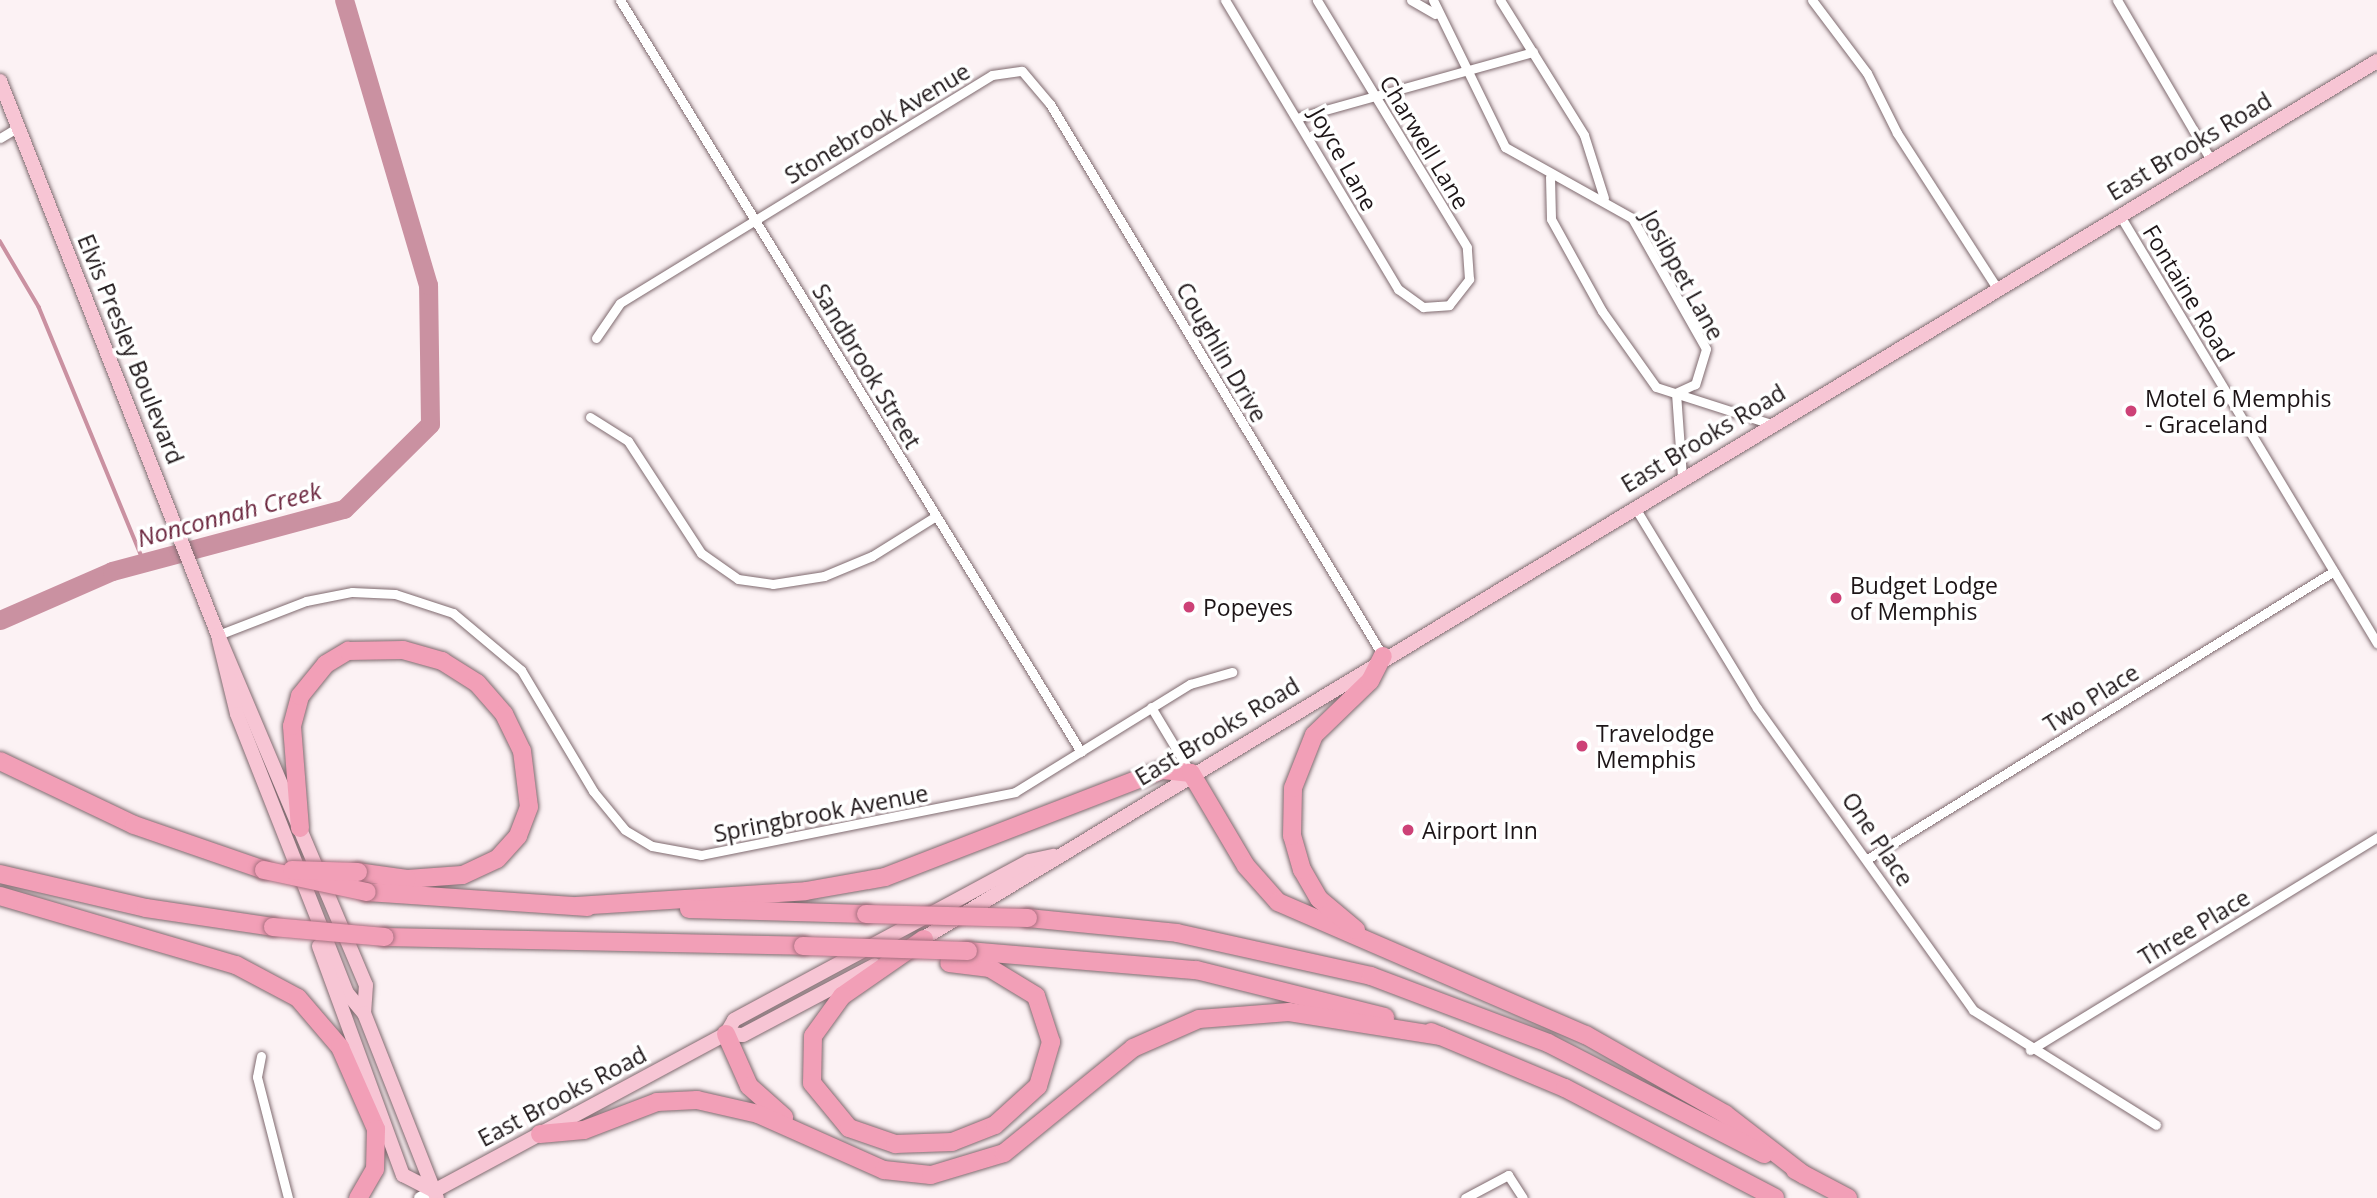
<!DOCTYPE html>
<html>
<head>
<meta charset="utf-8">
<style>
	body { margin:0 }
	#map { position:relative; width:2377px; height:1198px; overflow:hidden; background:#fcf2f4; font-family:"Open Sans",sans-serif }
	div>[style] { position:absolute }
	.stream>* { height:3.5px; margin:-1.75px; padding:0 1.75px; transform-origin:1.75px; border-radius:1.75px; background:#ca91a1 }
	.river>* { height:19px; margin:-9.5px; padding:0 9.5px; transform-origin:9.5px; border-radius:9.5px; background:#ca91a1 }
	.roads { filter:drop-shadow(0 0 2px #7f6a6f) drop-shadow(0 0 2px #7f6a6f) }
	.minor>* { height:9px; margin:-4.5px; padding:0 4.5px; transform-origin:4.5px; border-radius:4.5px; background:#fff }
	.secondary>* { height:12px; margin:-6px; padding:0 6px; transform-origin:6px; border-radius:6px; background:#fff }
	.primary>* { height:14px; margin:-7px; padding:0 7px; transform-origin:7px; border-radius:7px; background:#f7c5d4 }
	.motorway>* { height:18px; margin:-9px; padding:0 9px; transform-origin:9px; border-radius:9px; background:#f29fb7 }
	.bridges { filter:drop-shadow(0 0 2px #a76f7f) drop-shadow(0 0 2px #a76f7f) }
	.motorway-bridge>* { height:18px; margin:-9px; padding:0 9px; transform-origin:9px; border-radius:9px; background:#f29fb7 }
	.dots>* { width:19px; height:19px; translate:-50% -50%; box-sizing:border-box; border:4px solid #fff; border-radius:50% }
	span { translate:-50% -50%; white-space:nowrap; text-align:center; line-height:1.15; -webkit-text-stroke:7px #fff; paint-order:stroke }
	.street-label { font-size:23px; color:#1d1517 }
	.poi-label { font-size:23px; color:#1d1517 }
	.left { translate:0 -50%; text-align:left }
	.water-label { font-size:24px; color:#6c273f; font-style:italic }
</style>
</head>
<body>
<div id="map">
	<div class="stream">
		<div style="left:0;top:241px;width:77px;rotate:59.4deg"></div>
		<div style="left:39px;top:307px;width:276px;rotate:67.6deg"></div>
	</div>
	<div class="river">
		<div style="left:0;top:620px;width:122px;rotate:-23.6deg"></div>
		<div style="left:112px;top:571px;width:240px;rotate:-15deg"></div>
		<div style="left:344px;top:509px;width:121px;rotate:-44.7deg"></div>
		<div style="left:430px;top:424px;width:139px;rotate:-90.8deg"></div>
		<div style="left:428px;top:285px;width:297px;rotate:-106.4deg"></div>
	</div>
	<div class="roads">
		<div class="minor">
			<div style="left:620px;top:0;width:882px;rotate:58.49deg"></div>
			<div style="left:1225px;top:0;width:337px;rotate:59.1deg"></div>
			<div style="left:1398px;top:289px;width:31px;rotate:36deg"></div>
			<div style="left:1423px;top:307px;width:26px;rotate:-4deg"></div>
			<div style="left:1449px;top:305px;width:33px;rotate:-52deg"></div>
			<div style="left:1469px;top:279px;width:32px;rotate:-94deg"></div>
			<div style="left:1467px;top:247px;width:289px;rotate:-121.3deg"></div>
			<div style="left:1411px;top:0;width:28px;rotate:30deg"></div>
			<div style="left:1433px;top:0;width:164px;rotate:63.9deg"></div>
			<div style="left:1505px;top:147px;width:145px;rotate:29.2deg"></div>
			<div style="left:1632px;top:218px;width:150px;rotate:60.5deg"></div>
			<div style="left:1706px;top:349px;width:37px;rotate:107deg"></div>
			<div style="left:1695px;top:384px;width:21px;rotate:155deg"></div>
			<div style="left:1500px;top:0;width:159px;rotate:58.1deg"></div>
			<div style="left:1584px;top:135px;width:66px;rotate:72.4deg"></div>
			<div style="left:1812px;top:0;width:91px;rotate:53deg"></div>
			<div style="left:1867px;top:73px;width:67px;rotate:63.4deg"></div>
			<div style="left:1897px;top:133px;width:184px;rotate:57.2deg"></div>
			<div style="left:2117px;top:0;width:186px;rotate:59.6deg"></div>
			<div style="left:1300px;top:117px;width:242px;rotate:-15.6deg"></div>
			<div style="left:0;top:138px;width:21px;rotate:-31deg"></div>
			<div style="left:1550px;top:177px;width:42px;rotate:88.6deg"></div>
			<div style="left:1551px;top:219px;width:105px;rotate:61deg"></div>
			<div style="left:1602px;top:311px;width:93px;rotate:54.6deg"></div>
			<div style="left:1656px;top:387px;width:121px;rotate:17.8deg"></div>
			<div style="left:2119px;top:214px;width:501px;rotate:58.98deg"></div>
			<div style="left:596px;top:338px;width:42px;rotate:-55.6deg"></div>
			<div style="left:620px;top:303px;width:436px;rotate:-31.5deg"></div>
			<div style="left:992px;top:75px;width:30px;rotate:-8deg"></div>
			<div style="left:1022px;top:71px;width:43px;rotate:49.7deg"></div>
			<div style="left:1050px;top:104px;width:645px;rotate:58.9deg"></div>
			<div style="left:1676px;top:393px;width:84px;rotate:85.9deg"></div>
			<div style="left:590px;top:417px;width:45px;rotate:32.3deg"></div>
			<div style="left:628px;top:441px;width:134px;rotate:56.9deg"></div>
			<div style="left:701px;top:553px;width:45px;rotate:35.1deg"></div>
			<div style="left:738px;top:579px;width:35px;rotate:8deg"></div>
			<div style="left:773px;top:584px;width:52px;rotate:-8.9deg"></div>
			<div style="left:824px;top:576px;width:52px;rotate:-22.6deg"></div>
			<div style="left:872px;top:556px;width:75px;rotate:-32deg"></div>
			<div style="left:1634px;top:506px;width:237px;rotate:58.7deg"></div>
			<div style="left:1757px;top:708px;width:371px;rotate:54.4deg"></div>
			<div style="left:1973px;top:1010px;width:216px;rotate:32.1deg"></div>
			<div style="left:218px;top:635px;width:94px;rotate:-21.1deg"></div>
			<div style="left:306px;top:601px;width:47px;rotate:-11.1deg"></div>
			<div style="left:352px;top:592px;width:43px;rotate:2.7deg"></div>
			<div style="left:395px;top:594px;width:61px;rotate:18.1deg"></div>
			<div style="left:453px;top:613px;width:89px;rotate:40deg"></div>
			<div style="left:521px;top:670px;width:141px;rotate:59.2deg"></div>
			<div style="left:593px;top:791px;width:50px;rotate:50.6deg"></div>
			<div style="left:625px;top:830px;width:31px;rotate:31deg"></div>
			<div style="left:652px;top:846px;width:50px;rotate:10.4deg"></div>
			<div style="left:701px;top:855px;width:320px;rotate:-11.3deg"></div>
			<div style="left:1015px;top:792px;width:206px;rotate:-31.7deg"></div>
			<div style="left:1190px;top:684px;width:44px;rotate:-15.9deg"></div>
			<div style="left:1151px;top:707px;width:76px;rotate:59deg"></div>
			<div style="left:1869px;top:858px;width:546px;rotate:-31.68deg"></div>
			<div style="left:2030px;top:1050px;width:407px;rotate:-31.5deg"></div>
			<div style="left:261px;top:1056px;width:21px;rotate:101deg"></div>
			<div style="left:257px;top:1077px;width:125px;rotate:75.6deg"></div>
			<div style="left:1465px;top:1198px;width:49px;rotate:-28.1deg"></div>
			<div style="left:1508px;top:1175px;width:27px;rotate:57deg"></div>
		</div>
		<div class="secondary">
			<div style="left:420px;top:1198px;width:16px;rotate:-27deg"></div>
		</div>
		<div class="primary">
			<div style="left:0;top:81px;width:595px;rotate:68.52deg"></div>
			<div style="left:218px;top:635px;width:380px;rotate:67.1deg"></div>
			<div style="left:366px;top:985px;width:28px;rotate:94deg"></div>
			<div style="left:219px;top:640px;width:76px;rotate:76.3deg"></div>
			<div style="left:237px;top:714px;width:300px;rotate:68.5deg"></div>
			<div style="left:347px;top:993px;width:26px;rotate:50deg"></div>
			<div style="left:364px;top:1013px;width:199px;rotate:68.5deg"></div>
			<div style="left:914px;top:944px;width:1709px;rotate:-31.11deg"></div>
			<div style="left:319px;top:946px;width:244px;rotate:69.9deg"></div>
			<div style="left:403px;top:1175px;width:35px;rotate:27deg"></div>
			<div style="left:726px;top:1034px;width:17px;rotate:3deg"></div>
			<div style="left:743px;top:1035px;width:149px;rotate:-27.9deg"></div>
			<div style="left:434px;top:1191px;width:332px;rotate:-28.3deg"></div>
			<div style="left:726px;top:1034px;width:16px;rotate:-60deg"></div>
			<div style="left:734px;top:1020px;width:335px;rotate:-28.3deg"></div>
			<div style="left:1029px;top:861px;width:25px;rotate:-12deg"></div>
		</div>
		<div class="motorway">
			<div style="left:0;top:761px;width:148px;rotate:25.5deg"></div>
			<div style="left:134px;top:825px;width:138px;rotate:19.1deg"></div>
			<div style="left:300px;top:828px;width:102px;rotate:-94.5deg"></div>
			<div style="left:292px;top:726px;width:31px;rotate:-75deg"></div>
			<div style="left:300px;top:696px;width:41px;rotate:-50.9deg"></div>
			<div style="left:326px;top:664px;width:26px;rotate:-31deg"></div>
			<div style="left:348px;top:651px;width:55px;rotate:-1deg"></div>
			<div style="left:403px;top:650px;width:41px;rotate:15.8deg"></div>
			<div style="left:442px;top:661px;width:41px;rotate:32.2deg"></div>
			<div style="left:477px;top:683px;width:41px;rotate:48.9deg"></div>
			<div style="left:504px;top:714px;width:41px;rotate:64.1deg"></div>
			<div style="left:522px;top:751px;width:56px;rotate:82.9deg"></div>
			<div style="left:529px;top:807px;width:31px;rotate:111deg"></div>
			<div style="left:518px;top:836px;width:31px;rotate:132deg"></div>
			<div style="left:497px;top:859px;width:38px;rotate:155deg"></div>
			<div style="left:462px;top:875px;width:55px;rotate:175.8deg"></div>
			<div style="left:407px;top:879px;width:49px;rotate:-171.9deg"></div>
			<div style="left:0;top:874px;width:150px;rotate:13.1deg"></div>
			<div style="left:146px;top:908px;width:128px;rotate:8.5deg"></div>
			<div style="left:367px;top:892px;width:221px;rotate:3.9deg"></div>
			<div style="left:0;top:896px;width:246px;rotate:16.3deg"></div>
			<div style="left:236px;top:965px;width:70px;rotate:28deg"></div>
			<div style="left:298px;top:998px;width:65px;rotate:49.4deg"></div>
			<div style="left:340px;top:1047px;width:90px;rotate:66.3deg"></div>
			<div style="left:376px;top:1129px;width:40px;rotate:91.4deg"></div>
			<div style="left:375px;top:1169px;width:34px;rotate:120deg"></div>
			<div style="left:576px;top:906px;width:230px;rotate:-3.7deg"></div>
			<div style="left:806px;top:891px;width:80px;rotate:-10deg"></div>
			<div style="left:885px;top:877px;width:298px;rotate:-21.1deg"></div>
			<div style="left:1163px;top:770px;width:28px;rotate:6deg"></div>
			<div style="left:1191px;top:773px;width:108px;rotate:59.4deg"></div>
			<div style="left:1246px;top:866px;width:48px;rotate:48.4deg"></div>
			<div style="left:1278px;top:902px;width:335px;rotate:23.4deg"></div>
			<div style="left:1586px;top:1035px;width:160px;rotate:29.6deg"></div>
			<div style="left:1725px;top:1114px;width:100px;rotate:37.7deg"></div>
			<div style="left:689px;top:909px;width:177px;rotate:1.6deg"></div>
			<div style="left:1028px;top:918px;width:150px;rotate:5.7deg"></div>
			<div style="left:1177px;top:933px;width:199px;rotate:12.5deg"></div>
			<div style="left:1371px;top:976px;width:189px;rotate:20.7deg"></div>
			<div style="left:1548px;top:1043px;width:243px;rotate:27.2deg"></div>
			<div style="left:1356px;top:930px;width:48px;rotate:-140deg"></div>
			<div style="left:1319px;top:899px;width:34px;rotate:-120deg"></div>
			<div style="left:1302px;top:870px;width:35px;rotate:-106deg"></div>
			<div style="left:1292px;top:836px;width:48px;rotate:-88.8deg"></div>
			<div style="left:1293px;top:788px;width:57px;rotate:-68.4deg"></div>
			<div style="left:1314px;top:735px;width:78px;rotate:-44deg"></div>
			<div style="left:1370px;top:681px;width:28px;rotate:-63deg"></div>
			<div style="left:385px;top:937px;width:418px;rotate:1.2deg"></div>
			<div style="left:924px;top:939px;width:100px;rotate:145.2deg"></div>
			<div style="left:842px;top:996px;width:49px;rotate:125.9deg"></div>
			<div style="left:813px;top:1036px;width:47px;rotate:91.2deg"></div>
			<div style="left:812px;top:1083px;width:58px;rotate:50.6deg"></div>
			<div style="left:849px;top:1128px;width:49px;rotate:19.2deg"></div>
			<div style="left:895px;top:1144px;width:57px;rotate:-2deg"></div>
			<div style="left:952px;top:1142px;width:46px;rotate:-21.6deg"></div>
			<div style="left:995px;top:1125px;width:58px;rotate:-42.2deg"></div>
			<div style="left:1038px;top:1086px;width:46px;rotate:-73.5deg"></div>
			<div style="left:1051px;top:1042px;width:48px;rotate:-108.1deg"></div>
			<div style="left:1036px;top:996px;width:54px;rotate:-148.7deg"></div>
			<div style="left:990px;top:968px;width:41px;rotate:-173deg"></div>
			<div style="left:968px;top:951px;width:229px;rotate:4.8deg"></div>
			<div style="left:1196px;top:970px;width:195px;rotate:14deg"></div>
			<div style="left:1431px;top:1032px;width:145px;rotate:22.7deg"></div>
			<div style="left:1565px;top:1088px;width:237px;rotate:27.6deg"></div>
			<div style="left:726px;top:1034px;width:57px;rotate:66.1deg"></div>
			<div style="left:749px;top:1086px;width:47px;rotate:41.5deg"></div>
			<div style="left:540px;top:1134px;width:44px;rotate:-5.2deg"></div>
			<div style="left:584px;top:1130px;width:78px;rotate:-21deg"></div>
			<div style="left:657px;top:1102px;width:40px;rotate:-2.9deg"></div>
			<div style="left:697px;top:1100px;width:63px;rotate:12.9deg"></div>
			<div style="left:758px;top:1114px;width:138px;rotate:24deg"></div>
			<div style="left:884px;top:1170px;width:47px;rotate:6.1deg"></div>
			<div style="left:931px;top:1175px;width:76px;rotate:-16.8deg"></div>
			<div style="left:1004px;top:1153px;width:166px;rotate:-39.1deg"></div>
			<div style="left:1133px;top:1048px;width:72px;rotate:-23.7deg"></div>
			<div style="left:1199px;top:1019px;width:90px;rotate:-4.4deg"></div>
			<div style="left:1289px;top:1012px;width:154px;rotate:9deg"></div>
			<div style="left:1795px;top:1170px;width:60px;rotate:27.8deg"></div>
		</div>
	</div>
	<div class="bridges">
		<div class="motorway-bridge">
			<div style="left:264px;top:870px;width:105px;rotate:12.1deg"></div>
			<div style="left:292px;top:870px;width:66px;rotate:1.7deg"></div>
			<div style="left:866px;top:914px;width:162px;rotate:1.4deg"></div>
			<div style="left:273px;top:927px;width:112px;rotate:5.1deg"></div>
			<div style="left:803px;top:946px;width:165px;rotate:1.7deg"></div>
		</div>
	</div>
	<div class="dots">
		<div style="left:2131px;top:411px;background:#cd4277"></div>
		<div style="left:1836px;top:598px;background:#cd4277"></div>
		<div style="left:1189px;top:607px;background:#cd4277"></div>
		<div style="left:1582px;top:746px;background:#cd4277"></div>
		<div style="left:1408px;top:830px;background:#cd4277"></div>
	</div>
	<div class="street-label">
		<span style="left:877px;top:123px;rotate:-31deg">Stonebrook Avenue</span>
		<span style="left:1425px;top:142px;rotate:59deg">Charwell Lane</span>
		<span style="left:2189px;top:146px;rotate:-31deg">East Brooks Road</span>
		<span style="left:1344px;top:159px;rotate:61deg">Joyce Lane</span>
		<span style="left:1683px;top:275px;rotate:61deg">Josibpet Lane</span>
		<span style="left:2189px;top:293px;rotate:59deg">Fontaine Road</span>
		<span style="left:131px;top:349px;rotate:68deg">Elvis Presley Boulevard</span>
		<span style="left:1222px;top:352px;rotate:60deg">Coughlin Drive</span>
		<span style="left:867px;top:366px;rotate:59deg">Sandbrook Street</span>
		<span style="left:1703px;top:438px;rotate:-31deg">East Brooks Road</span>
		<span style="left:2091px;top:698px;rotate:-32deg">Two Place</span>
		<span style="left:1217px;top:731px;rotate:-31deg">East Brooks Road</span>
		<span style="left:821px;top:813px;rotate:-11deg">Springbrook Avenue</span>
		<span style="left:1878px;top:839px;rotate:56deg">One Place</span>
		<span style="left:2194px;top:927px;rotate:-31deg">Three Place</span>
		<span style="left:562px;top:1096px;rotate:-28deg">East Brooks Road</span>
	</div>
	<div class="poi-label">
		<span class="left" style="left:2145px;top:411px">Motel 6 Memphis<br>- Graceland</span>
		<span class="left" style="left:1850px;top:598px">Budget Lodge<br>of Memphis</span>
		<span class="left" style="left:1203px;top:607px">Popeyes</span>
		<span class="left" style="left:1596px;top:746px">Travelodge<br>Memphis</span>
		<span class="left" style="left:1422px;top:830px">Airport Inn</span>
	</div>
	<div class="water-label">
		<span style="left:229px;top:514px;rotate:-15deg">Nonconnah Creek</span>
	</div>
</div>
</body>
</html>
